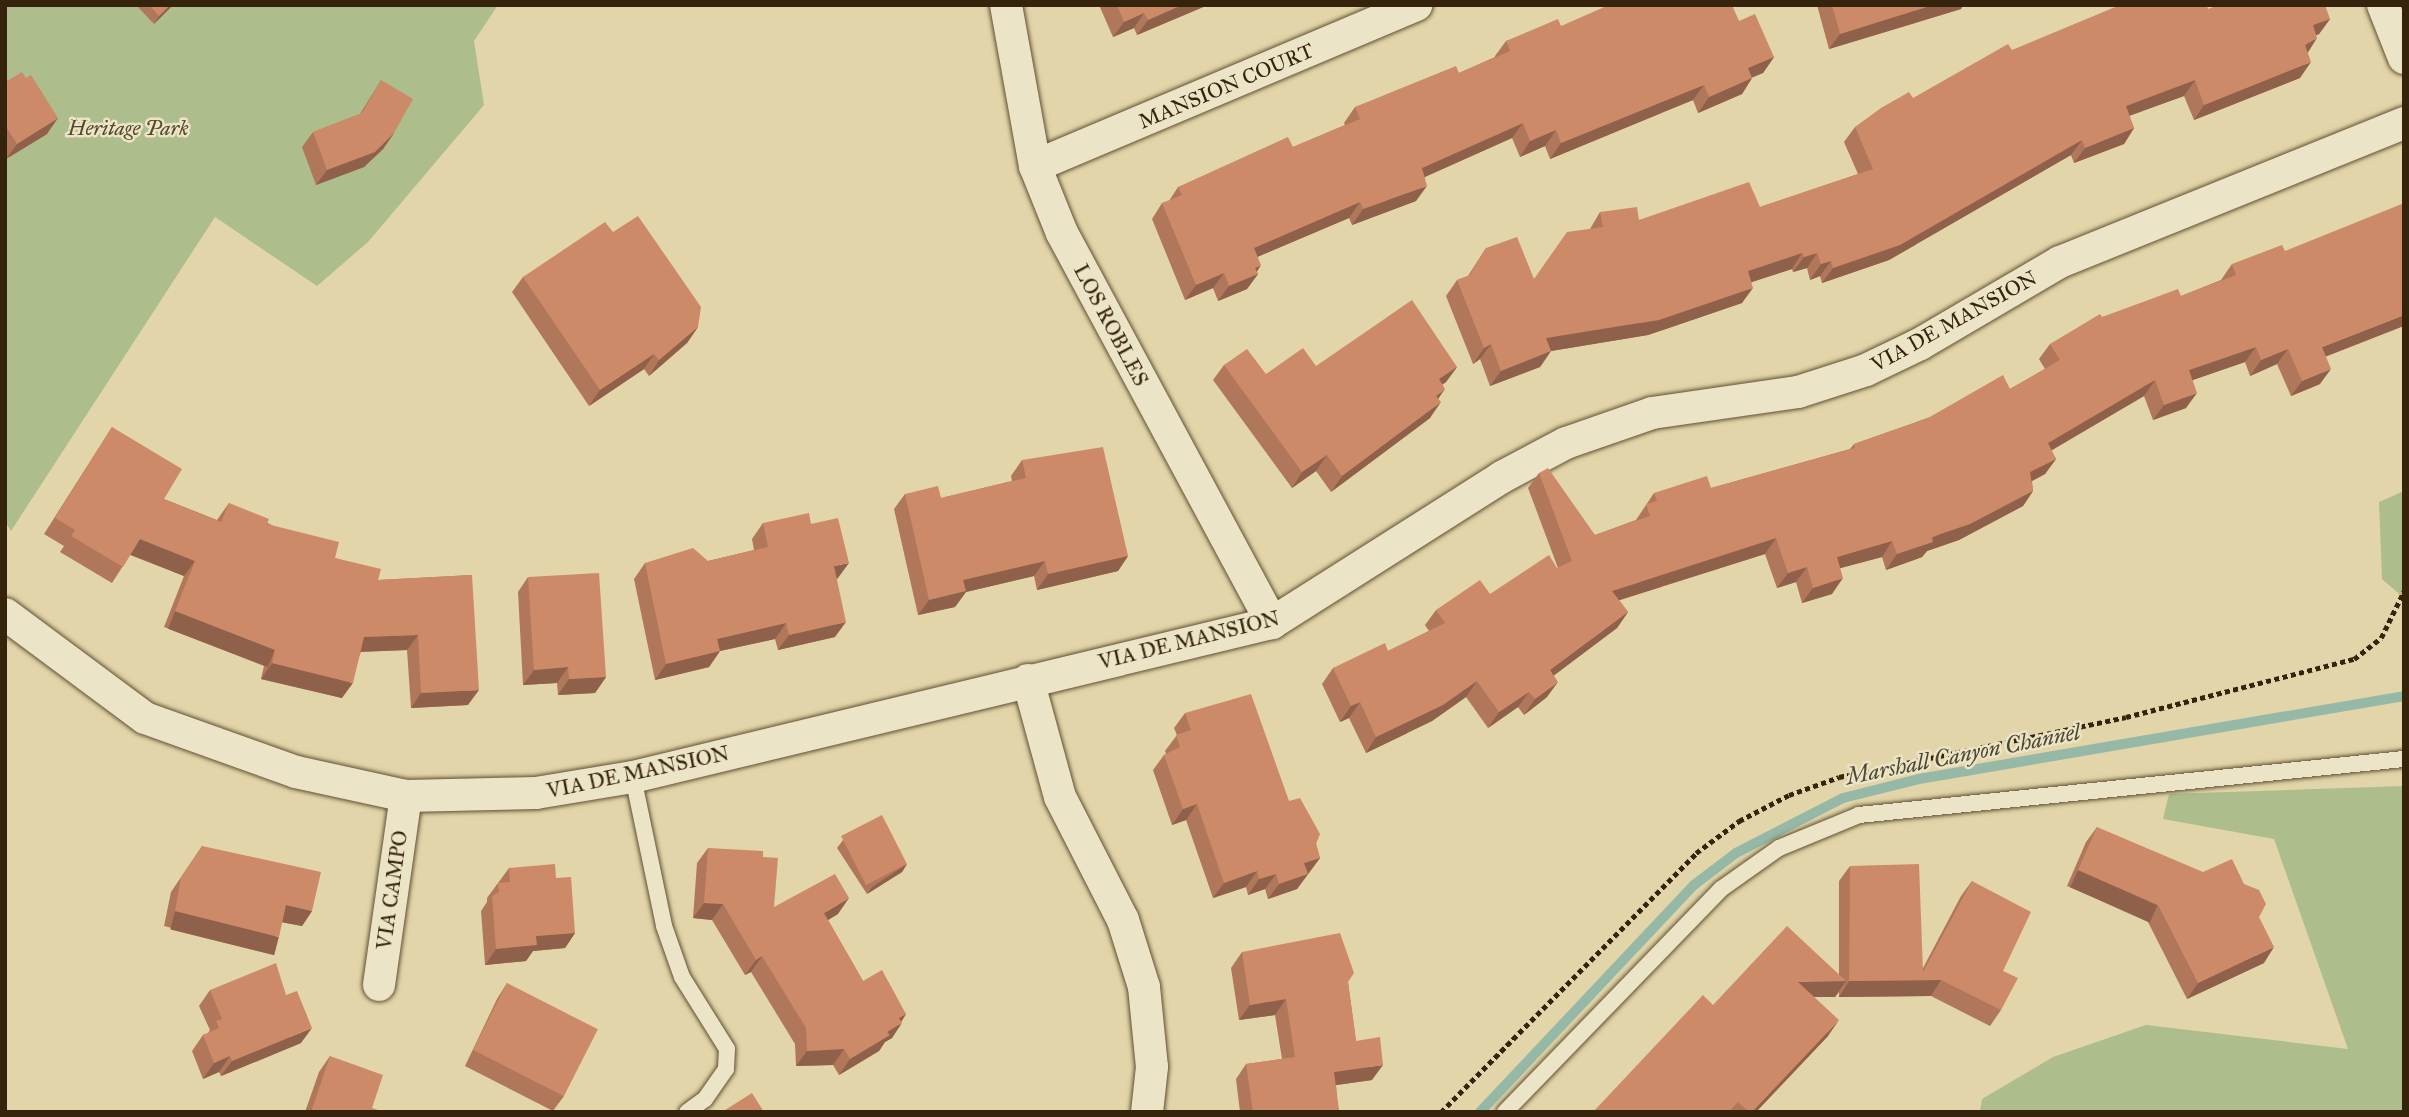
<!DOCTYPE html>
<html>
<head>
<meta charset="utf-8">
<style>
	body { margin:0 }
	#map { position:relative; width:2409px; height:1117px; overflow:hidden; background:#e2d5a9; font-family:"IM FELL Great Primer",serif }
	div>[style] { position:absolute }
	.green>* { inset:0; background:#adbe8c }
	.stream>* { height:10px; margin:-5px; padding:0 5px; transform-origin:5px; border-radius:5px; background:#95b9a6 }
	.path>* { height:4.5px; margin-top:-2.25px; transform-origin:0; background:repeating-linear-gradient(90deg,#36230b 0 5px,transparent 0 8.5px) }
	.roads { filter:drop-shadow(0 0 2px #615032) drop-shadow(0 0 2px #615032) }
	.lane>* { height:16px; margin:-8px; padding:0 8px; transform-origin:8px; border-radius:8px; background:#ece4c7 }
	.street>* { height:32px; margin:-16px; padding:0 16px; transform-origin:16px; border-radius:16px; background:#ece4c7 }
	.wall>* { inset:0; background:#b0775a }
	.shaded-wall>* { inset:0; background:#90614a; transform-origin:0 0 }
	.building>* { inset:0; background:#cd8a69; transform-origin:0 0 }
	span { translate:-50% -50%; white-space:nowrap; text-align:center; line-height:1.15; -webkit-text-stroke:5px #ece4c7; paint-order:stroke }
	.street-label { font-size:21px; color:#36230b }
	.park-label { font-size:21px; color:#544a2b; font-style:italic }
	.water-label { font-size:23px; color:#4e4832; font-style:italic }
	.frame { position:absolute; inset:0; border:7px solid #36230b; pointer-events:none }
</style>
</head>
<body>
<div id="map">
	<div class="green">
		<div style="clip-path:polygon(5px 5px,498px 5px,474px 41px,484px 105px,368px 242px,317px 286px,215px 217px,11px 531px,5px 521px)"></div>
		<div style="clip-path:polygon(2404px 491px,2404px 598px,2382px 579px,2379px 502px)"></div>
		<div style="clip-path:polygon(2404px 786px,2404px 1112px,1980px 1112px,1982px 1099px,2053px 1057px,2146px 1025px,2348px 1049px,2274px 839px,2163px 819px,2169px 794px)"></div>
	</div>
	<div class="stream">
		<div style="left:1480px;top:1112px;width:312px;rotate:-46.7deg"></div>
		<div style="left:1694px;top:885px;width:53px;rotate:-37.3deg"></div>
		<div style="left:1736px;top:853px;width:120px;rotate:-27.2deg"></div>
		<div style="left:1843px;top:798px;width:78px;rotate:-14deg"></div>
		<div style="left:1919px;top:779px;width:492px;rotate:-9.7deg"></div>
	</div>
	<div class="path">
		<div style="left:1441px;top:1112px;width:363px;rotate:-45.4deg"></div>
		<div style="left:1696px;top:853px;width:54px;rotate:-36.7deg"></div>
		<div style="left:1739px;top:821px;width:56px;rotate:-27.5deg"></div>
		<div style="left:1789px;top:795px;width:53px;rotate:-19.8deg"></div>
		<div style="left:1839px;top:777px;width:293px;rotate:-11.8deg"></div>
		<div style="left:2126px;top:717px;width:235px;rotate:-14.3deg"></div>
		<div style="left:2354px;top:659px;width:34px;rotate:-38deg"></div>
		<div style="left:2381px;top:638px;width:52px;rotate:-63.9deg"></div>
	</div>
	<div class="roads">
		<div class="lane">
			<div style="left:633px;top:777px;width:152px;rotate:78.2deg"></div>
			<div style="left:664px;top:926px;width:54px;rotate:70.6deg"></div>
			<div style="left:682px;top:977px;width:85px;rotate:58deg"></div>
			<div style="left:727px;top:1049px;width:20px;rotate:93deg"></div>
			<div style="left:726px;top:1069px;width:37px;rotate:125deg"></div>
			<div style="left:705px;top:1099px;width:22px;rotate:144deg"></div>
			<div style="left:1505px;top:1112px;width:310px;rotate:-45.9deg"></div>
			<div style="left:1721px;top:889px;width:71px;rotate:-35.3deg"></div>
			<div style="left:1779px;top:848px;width:87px;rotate:-22.4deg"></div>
			<div style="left:1859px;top:815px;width:548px;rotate:-5.87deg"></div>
		</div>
		<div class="street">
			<div style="left:1006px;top:5px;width:164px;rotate:79.8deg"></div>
			<div style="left:1035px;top:166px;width:72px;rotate:68.1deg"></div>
			<div style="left:1062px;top:233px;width:443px;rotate:61.7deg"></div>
			<div style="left:2383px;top:5px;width:57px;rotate:68.4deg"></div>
			<div style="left:1035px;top:166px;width:414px;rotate:-22.9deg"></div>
			<div style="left:5px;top:614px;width:174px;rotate:36.6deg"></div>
			<div style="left:145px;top:718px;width:160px;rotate:19.7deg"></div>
			<div style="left:296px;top:772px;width:113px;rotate:12.3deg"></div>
			<div style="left:406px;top:796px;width:130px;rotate:-1.3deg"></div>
			<div style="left:536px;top:793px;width:98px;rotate:-9.4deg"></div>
			<div style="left:633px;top:777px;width:657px;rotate:-13.55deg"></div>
			<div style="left:1272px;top:623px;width:272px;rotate:-32.4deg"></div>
			<div style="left:1502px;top:477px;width:72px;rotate:-28deg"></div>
			<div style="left:1566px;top:443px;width:91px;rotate:-19.2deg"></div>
			<div style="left:1652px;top:413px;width:148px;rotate:-8.2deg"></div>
			<div style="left:1798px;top:392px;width:71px;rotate:-17.9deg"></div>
			<div style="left:1866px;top:370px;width:60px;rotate:-25.7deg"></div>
			<div style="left:1920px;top:344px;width:162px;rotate:-30.4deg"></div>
			<div style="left:2060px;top:262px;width:371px;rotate:-22deg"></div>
			<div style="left:1028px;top:680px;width:121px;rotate:74.7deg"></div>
			<div style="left:1060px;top:797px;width:138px;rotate:62.9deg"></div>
			<div style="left:1123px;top:920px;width:70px;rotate:72.6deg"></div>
			<div style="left:1144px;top:987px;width:80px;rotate:84.3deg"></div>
			<div style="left:1152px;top:1067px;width:45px;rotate:96.3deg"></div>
			<div style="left:379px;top:985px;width:191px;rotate:-81.9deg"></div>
		</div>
	</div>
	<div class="wall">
		<div style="clip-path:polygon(136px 5px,173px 5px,154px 24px)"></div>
		<div style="clip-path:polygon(1099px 5px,1208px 5px,1137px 35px,1134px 28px,1113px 37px)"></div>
		<div style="clip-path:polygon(1817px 5px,1963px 5px,1961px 9px,1829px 49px)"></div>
		<div style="clip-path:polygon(2208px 9px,2330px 19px,2319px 34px,2316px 35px,2307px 53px,2300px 78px,2194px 120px,2184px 96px,2129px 116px,2134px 128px,2124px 144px,2074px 163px,2071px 155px,1889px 260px,1822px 283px,1820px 276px,1810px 280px,1807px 268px,1793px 272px,1792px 269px,1751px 282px,1742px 303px,1648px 335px,1551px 351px,1540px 367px,1490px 386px,1480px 359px,1473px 364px,1446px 296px,1457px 280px,1468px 276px,1486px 248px,1534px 279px,1590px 229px,1600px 212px,1639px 220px,1760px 207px,1858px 174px,1844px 142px,1855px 127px,2012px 50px)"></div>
		<div style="clip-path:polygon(1739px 21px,1774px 57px,1763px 73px,1752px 77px,1752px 78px,1742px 94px,1698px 113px,1693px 100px,1550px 159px,1545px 146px,1520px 157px,1512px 138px,1425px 177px,1416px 201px,1352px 225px,1349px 218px,1257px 257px,1257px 272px,1258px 274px,1247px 289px,1218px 301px,1213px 288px,1185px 300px,1152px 219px,1162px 203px,1169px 201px,1178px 187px,1293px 147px,1345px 125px,1344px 123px,1355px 107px,1459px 73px,1495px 57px,1495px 56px,1506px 41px,1561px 26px)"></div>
		<div style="clip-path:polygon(381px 80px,394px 133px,383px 149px,364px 167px,316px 185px,302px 147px,313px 132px,360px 114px)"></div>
		<div style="clip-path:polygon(5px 82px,47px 134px,6px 159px,5px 158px)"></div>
		<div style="clip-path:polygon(613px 232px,698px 327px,687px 343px,649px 376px,644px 369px,589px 406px,512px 292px,523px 277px)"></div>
		<div style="clip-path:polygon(2232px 264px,2326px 357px,2320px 384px,2291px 396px,2277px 364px,2250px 376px,2245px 362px,2193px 380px,2186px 408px,2153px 420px,2144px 396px,2051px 450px,2056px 459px,2045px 474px,2032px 481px,2033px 491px,2023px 506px,1959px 540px,1927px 551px,1922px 557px,1886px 570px,1882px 557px,1840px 568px,1832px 594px,1802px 603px,1796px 582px,1777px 588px,1765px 554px,1619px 600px,1628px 612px,1617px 628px,1554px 675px,1547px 697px,1524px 715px,1518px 707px,1488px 728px,1466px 697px,1432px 721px,1366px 753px,1349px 718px,1340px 722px,1322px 684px,1333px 668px,1388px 651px,1429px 631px,1425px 625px,1436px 610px,1490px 594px,1558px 568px,1528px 488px,1539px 473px,1595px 535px,1636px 520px,1654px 493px,1711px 488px,1850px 449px,1854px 444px,2010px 389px,2045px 369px,2039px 359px,2050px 344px,2102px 317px,2181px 296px,2221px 280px)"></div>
		<div style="clip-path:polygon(1224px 365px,1266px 374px,1316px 366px,1457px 367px,1446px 382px,1442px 385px,1438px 399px,1430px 418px,1331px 492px,1316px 471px,1292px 488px,1213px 380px)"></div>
		<div style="clip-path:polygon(112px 427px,164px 499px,217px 520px,229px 503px,378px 580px,472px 575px,468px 705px,411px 708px,407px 650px,361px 652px,342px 698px,261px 679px,264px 666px,164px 627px,184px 576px,130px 555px,112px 583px,60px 552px,64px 546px,44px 534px)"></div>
		<div style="clip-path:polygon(1022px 460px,1128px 556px,1118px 571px,1037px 590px,1034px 576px,966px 592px,955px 607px,918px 615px,894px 509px,905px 494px,941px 498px,1012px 481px,1011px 476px)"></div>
		<div style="clip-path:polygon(763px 523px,811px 524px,838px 578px,837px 579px,835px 637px,778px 650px,775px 639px,720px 651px,709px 667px,655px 680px,634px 579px,645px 563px,708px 561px,754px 550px,752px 539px)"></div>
		<div style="clip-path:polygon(528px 577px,606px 677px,595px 693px,558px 695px,557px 683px,523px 685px,518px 592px)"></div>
		<div style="clip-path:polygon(1185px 713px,1289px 801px,1316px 844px,1320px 858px,1297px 889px,1268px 899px,1265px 889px,1248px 895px,1246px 887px,1213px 898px,1186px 820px,1172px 825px,1153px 770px,1164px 755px,1166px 754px,1165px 751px,1177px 735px,1174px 728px)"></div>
		<div style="clip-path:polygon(2097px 827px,2264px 963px,2187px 999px,2147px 920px,2067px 886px,2086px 842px)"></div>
		<div style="clip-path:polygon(843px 840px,907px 864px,902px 872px,867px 894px,837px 848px)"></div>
		<div style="clip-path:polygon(202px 846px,312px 911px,302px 926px,282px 922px,268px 952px,164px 926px,171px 892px)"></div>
		<div style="clip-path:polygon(708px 848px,763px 857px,774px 907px,838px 914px,828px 920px,863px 981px,906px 1014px,892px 1038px,885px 1042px,879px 1051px,839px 1075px,833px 1065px,796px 1066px,795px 1044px,751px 972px,745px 975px,712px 920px,693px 918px,697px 863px)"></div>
		<div style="clip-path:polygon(1850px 866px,1923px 968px,1961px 896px,1972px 881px,2003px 971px,2001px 1010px,1990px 1026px,1931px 996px,1839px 997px,1839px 992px,1835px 997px,1814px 997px,1828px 1036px,1756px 1112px,1593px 1112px,1713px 1005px,1839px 974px,1839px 881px)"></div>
		<div style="clip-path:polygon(509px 868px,556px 878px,575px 933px,565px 948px,533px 951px,526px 961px,485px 965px,481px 911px,487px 902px,487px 898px)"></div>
		<div style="clip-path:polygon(1242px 952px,1348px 982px,1356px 1041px,1372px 1080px,1336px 1085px,1338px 1112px,1240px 1112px,1236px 1079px,1246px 1064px,1282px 1059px,1275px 1015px,1239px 1020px,1231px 968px)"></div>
		<div style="clip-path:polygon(507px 983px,564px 1096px,553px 1111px,465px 1066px,497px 999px)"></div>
		<div style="clip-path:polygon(210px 990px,301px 1043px,221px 1076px,219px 1072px,203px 1079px,192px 1051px,203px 1035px,208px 1033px,210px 1030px,199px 1006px)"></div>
		<div style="clip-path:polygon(330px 1056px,372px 1108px,378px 1112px,305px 1112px,319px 1072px)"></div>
	</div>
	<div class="shaded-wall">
		<div style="clip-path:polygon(170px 5px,173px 5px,154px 24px,159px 16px)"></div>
		<div style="clip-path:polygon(1182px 5px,1208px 5px,1137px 35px,1148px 20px)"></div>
		<div style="clip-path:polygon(1933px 5px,1963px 5px,1961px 9px,1829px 49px,1840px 34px)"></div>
		<div style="clip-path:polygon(1144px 13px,1134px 28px,1113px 37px,1124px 22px)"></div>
		<div style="clip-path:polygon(2330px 19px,2319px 34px,2302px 41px,2313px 25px)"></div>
		<div style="clip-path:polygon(2317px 38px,2307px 54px,2305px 45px)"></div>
		<div style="clip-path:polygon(1774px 57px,1763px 73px,1737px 84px,1748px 68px)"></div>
		<div style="clip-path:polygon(2311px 62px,2300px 78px,2194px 120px,2204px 105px)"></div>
		<div style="clip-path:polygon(1752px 78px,1742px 94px,1698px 113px,1709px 97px)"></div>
		<div style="clip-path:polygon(2195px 80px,2184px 96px,2115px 121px,2126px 106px)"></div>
		<div style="clip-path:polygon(1704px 85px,1693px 100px,1550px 159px,1561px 143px)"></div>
		<div style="clip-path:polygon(58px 118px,47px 134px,6px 159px,17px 144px)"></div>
		<div style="clip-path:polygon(1523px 123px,1512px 138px,1411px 183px,1422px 168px)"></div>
		<div style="clip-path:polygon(2134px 128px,2124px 144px,2074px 163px,2085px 148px)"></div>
		<div style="clip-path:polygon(1556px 130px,1545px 146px,1520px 157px,1530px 141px)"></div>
		<div style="clip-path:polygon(394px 133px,383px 149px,364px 167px,316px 185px,327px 170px)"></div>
		<div style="clip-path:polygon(2082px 140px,2071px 155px,1889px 260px,1822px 283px,1833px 268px)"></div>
		<div style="clip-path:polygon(1427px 186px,1416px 201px,1352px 225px,1363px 209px)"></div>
		<div style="clip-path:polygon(1360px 202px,1349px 218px,1243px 263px,1254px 248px)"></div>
		<div style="clip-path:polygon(1802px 253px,1792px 269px,1737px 287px,1748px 271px)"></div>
		<div style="clip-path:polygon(1817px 253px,1807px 268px,1793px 272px,1804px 257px)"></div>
		<div style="clip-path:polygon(1831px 261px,1820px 276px,1810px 280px,1821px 264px)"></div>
		<div style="clip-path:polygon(1261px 265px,1255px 275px,1258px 274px,1247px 289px,1218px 301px,1229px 286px,1255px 268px)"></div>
		<div style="clip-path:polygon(1224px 273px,1213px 288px,1185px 300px,1196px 285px)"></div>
		<div style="clip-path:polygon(1753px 288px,1742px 303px,1648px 335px,1551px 351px,1540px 367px,1490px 386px,1501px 371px,1546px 338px)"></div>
		<div style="clip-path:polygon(2404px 315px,2404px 326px,2312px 362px,2322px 347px)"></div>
		<div style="clip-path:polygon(698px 327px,687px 343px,649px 376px,659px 360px)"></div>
		<div style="clip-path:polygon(1491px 344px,1480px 359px,1473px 364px,1484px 348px)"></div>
		<div style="clip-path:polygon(2256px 347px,2245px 362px,2178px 385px,2189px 370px)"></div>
		<div style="clip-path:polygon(2288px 349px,2277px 364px,2250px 376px,2261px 360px)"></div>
		<div style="clip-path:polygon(654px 354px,644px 369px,589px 406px,600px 390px)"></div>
		<div style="clip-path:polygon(1457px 367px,1446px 382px,1428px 394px,1439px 379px)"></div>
		<div style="clip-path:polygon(2331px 369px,2320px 384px,2291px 396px,2302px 381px)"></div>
		<div style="clip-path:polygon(2155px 380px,2144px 396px,2037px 459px,2048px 443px)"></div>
		<div style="clip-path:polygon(1445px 389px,1434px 405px,1436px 396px)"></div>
		<div style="clip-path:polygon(2197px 393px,2186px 408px,2153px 420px,2164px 405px)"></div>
		<div style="clip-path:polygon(1441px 402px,1430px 418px,1331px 492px,1342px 476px)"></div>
		<div style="clip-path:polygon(1327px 455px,1316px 471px,1292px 488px,1302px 472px)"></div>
		<div style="clip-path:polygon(2056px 459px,2045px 474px,2019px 488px,2030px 472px)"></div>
		<div style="clip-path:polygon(2033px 491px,2023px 506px,1959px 540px,1927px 551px,1922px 557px,1886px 570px,1897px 554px)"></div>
		<div style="clip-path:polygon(1776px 538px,1765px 554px,1601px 606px,1612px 591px)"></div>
		<div style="clip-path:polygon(140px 539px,195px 561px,184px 576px,129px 554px)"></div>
		<div style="clip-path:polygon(1892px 541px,1882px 557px,1826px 572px,1837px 557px)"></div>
		<div style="clip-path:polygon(1128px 556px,1118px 571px,1037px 590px,1048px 574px)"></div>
		<div style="clip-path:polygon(1045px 561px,1034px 576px,966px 592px,955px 607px,918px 615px,929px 600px,963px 580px)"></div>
		<div style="clip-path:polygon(849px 563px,838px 578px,823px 582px,834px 566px)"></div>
		<div style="clip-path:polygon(1807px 567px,1796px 582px,1777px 588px,1788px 573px)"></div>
		<div style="clip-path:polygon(1843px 578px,1832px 594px,1802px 603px,1813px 588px)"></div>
		<div style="left:175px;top:611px;width:107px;height:19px;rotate:21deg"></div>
		<div style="clip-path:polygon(1628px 612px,1617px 628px,1540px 686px,1550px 670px)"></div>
		<div style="clip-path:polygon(846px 622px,835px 637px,778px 650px,789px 635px)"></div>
		<div style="clip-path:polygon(786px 623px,775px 639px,706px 654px,717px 639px)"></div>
		<div style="clip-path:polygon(418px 635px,407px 650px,353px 652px,364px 637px)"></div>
		<div style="clip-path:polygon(720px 651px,709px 667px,655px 680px,666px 664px)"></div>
		<div style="clip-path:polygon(272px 663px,353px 683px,342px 698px,261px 679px)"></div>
		<div style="clip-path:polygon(568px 667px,557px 683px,523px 685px,534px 670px)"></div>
		<div style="clip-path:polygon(606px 677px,595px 693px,558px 695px,569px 679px)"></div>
		<div style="clip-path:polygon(1477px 681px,1466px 697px,1432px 721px,1366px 753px,1376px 737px)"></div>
		<div style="clip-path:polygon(1558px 682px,1547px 697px,1524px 715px,1535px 699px)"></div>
		<div style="clip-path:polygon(479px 690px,468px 705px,411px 708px,421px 693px)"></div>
		<div style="clip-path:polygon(1529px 692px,1518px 707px,1488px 728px,1499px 712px)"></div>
		<div style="clip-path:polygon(1360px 702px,1349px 718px,1340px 722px,1351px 706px)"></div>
		<div style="clip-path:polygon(1197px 804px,1186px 820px,1172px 825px,1183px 809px)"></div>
		<div style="clip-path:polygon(1320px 858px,1297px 889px,1268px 899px,1279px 884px,1304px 863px)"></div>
		<div style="clip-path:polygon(907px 864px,902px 872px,867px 894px,872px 887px)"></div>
		<div style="left:2078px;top:870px;width:87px;height:19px;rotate:24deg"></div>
		<div style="clip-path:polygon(1257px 871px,1246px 887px,1213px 898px,1224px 883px)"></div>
		<div style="clip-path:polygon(1276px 874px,1265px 889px,1248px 895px,1259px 879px)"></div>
		<div style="clip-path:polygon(849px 898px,838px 914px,813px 929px,824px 913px)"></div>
		<div style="clip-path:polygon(704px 903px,723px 904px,712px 920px,693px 918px)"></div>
		<div style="clip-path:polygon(286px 905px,312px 911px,302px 926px,275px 921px)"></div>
		<div style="left:175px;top:911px;width:107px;height:19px;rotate:14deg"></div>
		<div style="clip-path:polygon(575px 933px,565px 948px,533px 951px,526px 961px,485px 965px,496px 949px,536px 936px)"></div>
		<div style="clip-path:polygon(2274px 947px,2264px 963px,2187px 999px,2198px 983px)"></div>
		<div style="clip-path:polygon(762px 956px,751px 972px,745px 975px,756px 960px)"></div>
		<div style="clip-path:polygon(1941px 980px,1931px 996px,1839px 997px,1849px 981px)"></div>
		<div style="clip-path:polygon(1846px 981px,1835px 997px,1788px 997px,1798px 982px)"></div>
		<div style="clip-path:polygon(1286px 999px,1275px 1015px,1239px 1020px,1250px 1005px)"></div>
		<div style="clip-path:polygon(906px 1014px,898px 1026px,902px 1023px,892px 1038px,885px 1042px,879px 1051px,839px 1075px,850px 1059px,899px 1018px)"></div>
		<div style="clip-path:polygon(1839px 1020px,1828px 1036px,1756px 1112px,1752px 1112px)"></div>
		<div style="clip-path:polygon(312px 1028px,301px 1043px,221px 1076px,232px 1061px)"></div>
		<div style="clip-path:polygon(844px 1049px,833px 1065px,796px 1066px,807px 1051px)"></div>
		<div style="clip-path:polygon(230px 1056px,219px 1072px,203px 1079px,214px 1063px)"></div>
		<div style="clip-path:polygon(1383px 1065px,1372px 1080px,1323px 1087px,1334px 1072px)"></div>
	</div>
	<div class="building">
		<div style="clip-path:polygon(149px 5px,170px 5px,159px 16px)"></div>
		<div style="clip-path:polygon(1117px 5px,1182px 5px,1148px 20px,1144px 13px,1124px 22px)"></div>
		<div style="clip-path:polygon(1609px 5px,1732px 5px,1739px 21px,1755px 14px,1774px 57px,1748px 68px,1752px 78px,1709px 97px,1704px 85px,1561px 143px,1556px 130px,1530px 141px,1523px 123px,1422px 168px,1427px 186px,1363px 209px,1360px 202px,1254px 248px,1261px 265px,1255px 268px,1258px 274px,1229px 286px,1224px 273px,1196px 285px,1162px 203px,1182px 195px,1178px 187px,1288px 137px,1293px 147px,1360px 119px,1355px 107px,1456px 66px,1459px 73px,1510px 51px,1506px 41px,1558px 19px,1561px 26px)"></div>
		<div style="clip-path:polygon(1832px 5px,1933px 5px,1840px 34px)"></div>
		<div style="clip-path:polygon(2120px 5px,2207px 5px,2208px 9px,2218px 5px,2325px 5px,2330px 19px,2313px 25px,2317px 38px,2305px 45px,2311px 62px,2204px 105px,2195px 80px,2126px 106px,2134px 128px,2085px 148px,2082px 140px,1900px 245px,1833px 268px,1831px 261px,1821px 264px,1817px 253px,1804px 257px,1802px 253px,1748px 271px,1753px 288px,1659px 320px,1546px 338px,1551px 351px,1501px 371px,1491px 344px,1484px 348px,1457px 280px,1470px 275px,1486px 248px,1517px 237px,1534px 279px,1567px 232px,1603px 227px,1600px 212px,1637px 207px,1639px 220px,1749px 182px,1760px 207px,1873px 169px,1855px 127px,1881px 108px,1909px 92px,1913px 98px,2008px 44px,2012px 50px)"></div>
		<div style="clip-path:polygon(22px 72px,26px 78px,31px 75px,58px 118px,17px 144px,5px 125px,5px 82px)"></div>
		<div style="clip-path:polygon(381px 80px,413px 99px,394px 133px,375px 152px,327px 170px,313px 132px,362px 113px)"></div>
		<div style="clip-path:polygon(2404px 203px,2404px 315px,2322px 347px,2331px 369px,2302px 381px,2288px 349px,2261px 360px,2256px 347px,2189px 370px,2197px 393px,2164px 405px,2155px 380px,2048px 443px,2056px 459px,2030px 472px,2033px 491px,1970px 524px,1932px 537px,1933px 542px,1897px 554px,1892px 541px,1837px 557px,1843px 578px,1813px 588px,1807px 567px,1788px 573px,1776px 538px,1612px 591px,1628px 612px,1550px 670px,1558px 682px,1535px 699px,1529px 692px,1499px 712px,1477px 681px,1443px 705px,1376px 737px,1360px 702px,1351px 706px,1333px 668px,1385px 643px,1388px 651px,1445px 623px,1436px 610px,1480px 580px,1490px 594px,1549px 555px,1557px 568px,1572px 561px,1539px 473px,1548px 468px,1595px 535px,1650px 516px,1646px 504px,1657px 501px,1654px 493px,1707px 476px,1711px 488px,1855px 448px,1854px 444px,1928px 418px,2003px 375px,2010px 389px,2060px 360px,2050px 344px,2100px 314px,2102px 317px,2178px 289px,2181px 296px,2236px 275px,2232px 264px,2282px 245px,2285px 251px)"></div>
		<div style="clip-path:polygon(638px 216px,701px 307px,698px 327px,659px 360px,654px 354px,600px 390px,523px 277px,605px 222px,613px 232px)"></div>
		<div style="clip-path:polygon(1412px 300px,1457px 367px,1439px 379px,1445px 389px,1436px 396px,1441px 402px,1342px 476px,1327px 455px,1302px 472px,1224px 365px,1247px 349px,1266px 374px,1303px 348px,1316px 366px)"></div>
		<div style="clip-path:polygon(112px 427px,182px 469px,164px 499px,221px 522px,229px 503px,269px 519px,267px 524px,339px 542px,335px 558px,381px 569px,378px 580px,472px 575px,479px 690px,421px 693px,418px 635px,364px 637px,353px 683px,272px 663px,275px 650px,175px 611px,195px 561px,140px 539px,123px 567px,71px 536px,75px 530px,55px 518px)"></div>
		<div style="clip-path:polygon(1103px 447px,1128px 556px,1048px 574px,1045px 561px,963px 580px,966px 591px,929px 600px,905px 494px,938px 486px,941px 498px,1026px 478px,1022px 460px)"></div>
		<div style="clip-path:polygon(809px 513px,811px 524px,838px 518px,849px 563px,834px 566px,846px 622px,789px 635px,786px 623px,717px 639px,720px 651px,666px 664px,645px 563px,693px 548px,708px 561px,768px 547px,763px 523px)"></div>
		<div style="clip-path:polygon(599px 573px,606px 677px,569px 679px,568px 667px,534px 670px,528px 577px)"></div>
		<div style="clip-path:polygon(1251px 694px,1289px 801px,1300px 798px,1320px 834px,1316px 844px,1320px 858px,1304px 863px,1308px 874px,1279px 884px,1276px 874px,1259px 879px,1257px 871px,1224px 883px,1197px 804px,1183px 809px,1164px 755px,1180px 747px,1176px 735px,1191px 730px,1185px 713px)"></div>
		<div style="left:882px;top:815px;width:55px;height:46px;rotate:63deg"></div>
		<div style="clip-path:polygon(2097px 827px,2203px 872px,2232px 859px,2244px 884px,2259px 890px,2266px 904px,2259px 917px,2274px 947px,2198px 983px,2158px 905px,2078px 870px)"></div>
		<div style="clip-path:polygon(202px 846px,321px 872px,312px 911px,286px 905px,279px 937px,175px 911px,181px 877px)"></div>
		<div style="clip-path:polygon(708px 848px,763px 851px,763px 857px,778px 858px,774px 907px,835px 874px,849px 898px,824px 913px,863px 981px,882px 970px,906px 1014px,899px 1018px,902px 1023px,887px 1032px,890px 1035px,850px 1059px,844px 1049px,807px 1051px,806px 1028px,762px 956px,756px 960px,723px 904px,704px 903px)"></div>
		<div style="clip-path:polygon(555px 864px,556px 878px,571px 877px,575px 933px,536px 936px,537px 945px,496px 949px,492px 896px,499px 892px,498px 883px,510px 882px,509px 868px)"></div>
		<div style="clip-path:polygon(1919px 864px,1923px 972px,1972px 881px,2031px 912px,2003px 971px,2018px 978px,2001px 1010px,1941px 980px,1849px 981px,1850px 866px)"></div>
		<div style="clip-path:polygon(1787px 926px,1846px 981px,1798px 982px,1839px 1020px,1752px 1112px,1749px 1112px,1738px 1102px,1729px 1112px,1593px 1112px,1703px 995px,1713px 1005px)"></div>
		<div style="clip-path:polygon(1340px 933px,1354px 973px,1348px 982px,1356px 1041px,1380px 1037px,1383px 1065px,1334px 1072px,1339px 1110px,1333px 1111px,1333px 1112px,1253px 1112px,1246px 1064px,1295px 1057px,1286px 999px,1250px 1005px,1242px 952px)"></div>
		<div style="clip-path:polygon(276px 963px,286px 995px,297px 991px,312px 1028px,232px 1061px,230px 1056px,214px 1063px,203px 1035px,219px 1028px,216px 1021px,222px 1019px,210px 990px)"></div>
		<div style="left:507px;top:983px;width:102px;height:75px;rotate:27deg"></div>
		<div style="clip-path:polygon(330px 1056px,383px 1075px,372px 1108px,378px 1110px,378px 1112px,311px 1112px)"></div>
		<div style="clip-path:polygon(752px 1093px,764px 1112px,722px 1112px)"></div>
	</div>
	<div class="street-label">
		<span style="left:1226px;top:86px;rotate:-23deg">MANSION COURT</span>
		<span style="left:1954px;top:321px;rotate:-29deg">VIA DE MANSION</span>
		<span style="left:1111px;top:325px;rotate:62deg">LOS ROBLES</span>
		<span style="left:1189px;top:640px;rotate:-14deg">VIA DE MANSION</span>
		<span style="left:638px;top:772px;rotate:-12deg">VIA DE MANSION</span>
		<span style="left:392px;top:890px;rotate:-82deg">VIA CAMPO</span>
	</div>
	<div class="park-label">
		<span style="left:128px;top:128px">Heritage Park</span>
	</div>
	<div class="water-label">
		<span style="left:1963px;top:754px;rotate:-11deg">Marshall Canyon Channel</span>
	</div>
	<div class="frame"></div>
</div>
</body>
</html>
